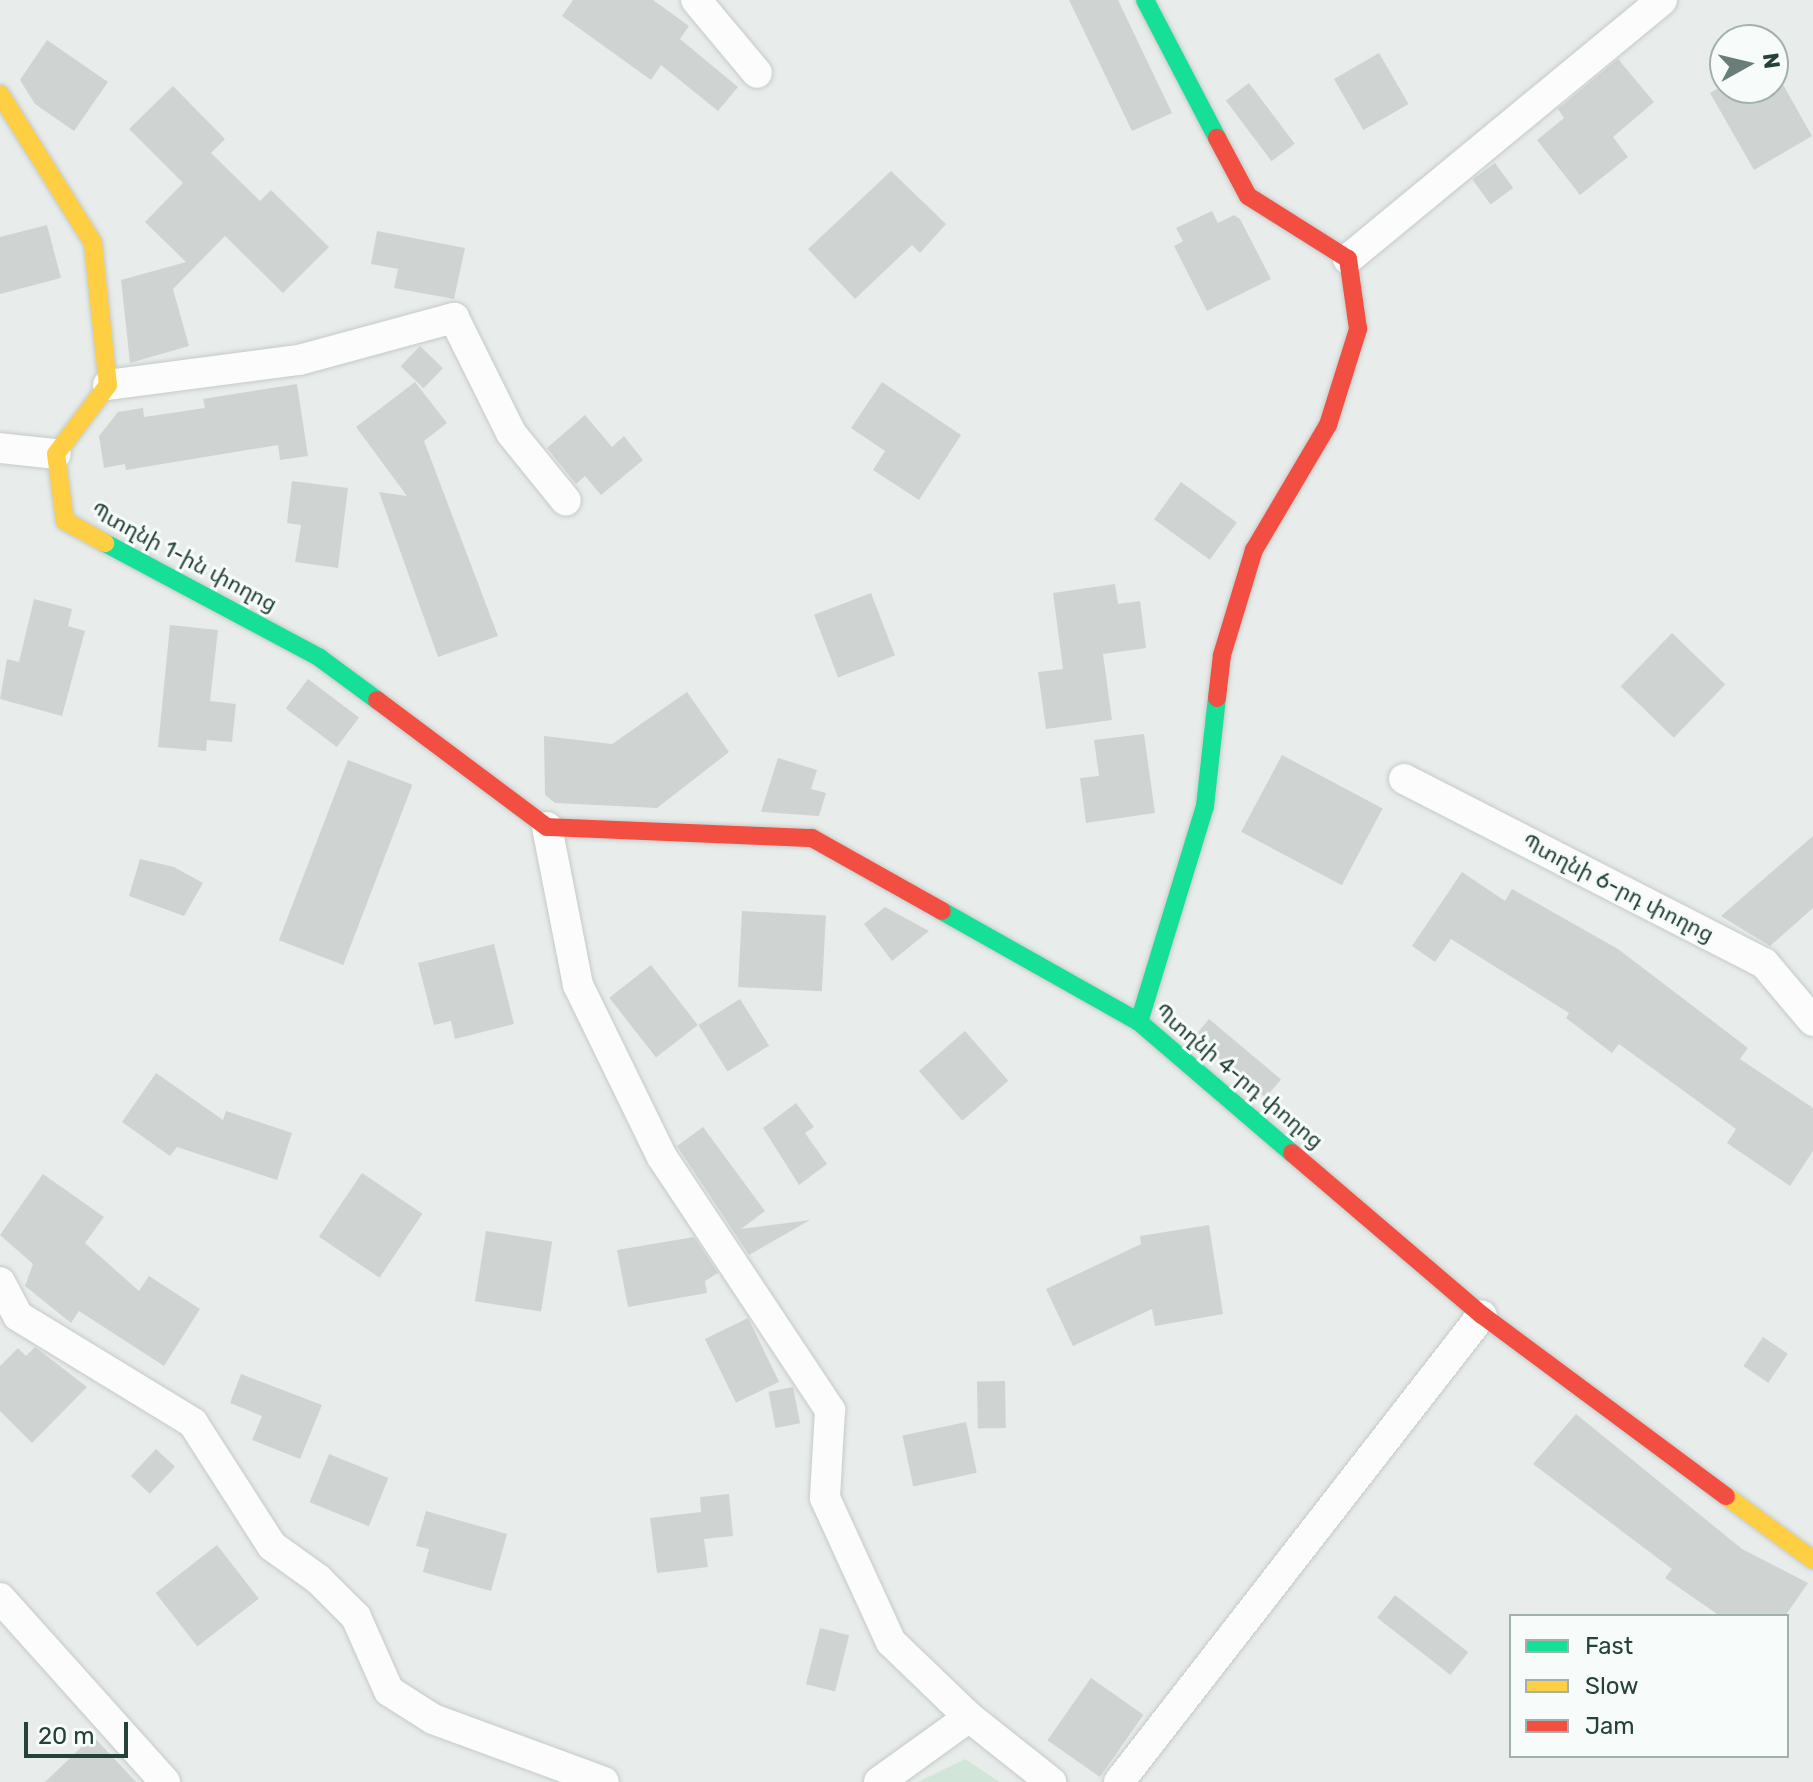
<!DOCTYPE html>
<html>
<head>
<meta charset="utf-8">
<style>
	body { margin:0 }
	#map { position:relative; width:1813px; height:1782px; overflow:hidden; background:#e8edeb; font-family:Rubik,"Noto Sans Armenian",sans-serif }
	div>[style] { position:absolute }
	.green>* { inset:0; background:#d1e6d8 }
	.building>* { inset:0; background:#cfd4d2; transform-origin:0 0 }
	.roads { filter:drop-shadow(0 0 2px #c5cac8) drop-shadow(0 0 2px #c5cac8) }
	.street>* { height:30px; margin:-15px; padding:0 15px; transform-origin:15px; border-radius:15px; background:#fcfcfc }
	.fast>* { height:18px; margin:-9px; padding:0 9px; transform-origin:9px; border-radius:9px; background:#16e098 }
	.slow>* { height:18px; margin:-9px; padding:0 9px; transform-origin:9px; border-radius:9px; background:#ffcf43 }
	.jam>* { height:18px; margin:-9px; padding:0 9px; transform-origin:9px; border-radius:9px; background:#f24e42 }
	span { translate:-50% -50%; white-space:nowrap; text-align:center; line-height:1.15; -webkit-text-stroke:6px #f7fbf9; paint-order:stroke }
	.street-label { font-size:22px; color:#24423a }
	.legend { position:absolute; left:1509px; top:1614px; width:280px; height:144px; box-sizing:border-box; background:#f7fbf9; border:2px solid #a3b1ad; margin:0; padding:10px 14px; list-style:none; font-size:24px; color:#24423a }
	.legend li { display:flex; align-items:center; gap:16px; height:40px }
	.legend b { width:40px; border:2px solid #a3b1ad }
	.north { position:absolute; left:1709px; top:24px; width:80px; height:80px; box-sizing:border-box; background:#f7fbf9; border:2px solid #a3b1ad; border-radius:50%; rotate:82deg; font-size:22px; font-weight:700; line-height:32px; text-align:center; color:#24423a }
	.north::after { content:''; display:block; margin:auto; width:28px; height:36px; background:#697e78; clip-path:polygon(50% 0,100% 100%,50% 72%,0 100%) }
	.scale { position:absolute; left:24px; top:1722px; width:104px; height:36px; box-sizing:border-box; border:4px solid #24423a; border-top:0; padding-left:10px; font-size:24px; line-height:28px; white-space:nowrap; color:#24423a; -webkit-text-stroke:6px #f7fbf9; paint-order:stroke }
</style>
</head>
<body>
<div id="map">
	<div class="green">
		<div style="clip-path:polygon(965px 1759px,1000px 1782px,918px 1782px)"></div>
	</div>
	<div class="building">
		<div style="clip-path:polygon(573px 0,653px 0,689px 26px,680px 39px,738px 87px,718px 111px,661px 65px,651px 80px,562px 16px)"></div>
		<div style="clip-path:polygon(1069px 0,1118px 0,1172px 113px,1132px 131px)"></div>
		<div style="clip-path:polygon(47px 40px,108px 82px,74px 131px,35px 104px,20px 80px)"></div>
		<div style="left:1379px;top:53px;width:59px;height:52px;rotate:60deg"></div>
		<div style="clip-path:polygon(1618px 59px,1654px 102px,1613px 137px,1628px 157px,1580px 195px,1537px 140px,1564px 118px,1558px 109px)"></div>
		<div style="clip-path:polygon(1773px 67px,1812px 136px,1754px 170px,1710px 93px,1725px 84px,1773px 88px)"></div>
		<div style="left:1249px;top:83px;width:76px;height:29px;rotate:53deg"></div>
		<div style="clip-path:polygon(173px 86px,225px 139px,211px 153px,260px 201px,271px 190px,329px 247px,283px 293px,225px 236px,173px 289px,189px 346px,130px 363px,121px 280px,186px 262px,145px 222px,183px 183px,129px 129px)"></div>
		<div style="left:1495px;top:163px;width:31px;height:28px;rotate:54deg"></div>
		<div style="clip-path:polygon(891px 171px,946px 224px,920px 253px,912px 245px,855px 299px,808px 249px)"></div>
		<div style="clip-path:polygon(1212px 211px,1218px 223px,1234px 215px,1240px 219px,1271px 279px,1207px 311px,1174px 246px,1183px 241px,1176px 228px)"></div>
		<div style="clip-path:polygon(47px 225px,61px 278px,0 294px,0 237px)"></div>
		<div style="clip-path:polygon(377px 231px,465px 248px,454px 299px,394px 288px,398px 269px,371px 264px)"></div>
		<div style="left:420px;top:346px;width:32px;height:28px;rotate:44deg"></div>
		<div style="clip-path:polygon(415px 382px,447px 423px,424px 441px,498px 636px,438px 657px,379px 492px,407px 496px,356px 427px)"></div>
		<div style="clip-path:polygon(882px 382px,961px 435px,919px 500px,873px 470px,885px 451px,851px 428px)"></div>
		<div style="clip-path:polygon(297px 384px,308px 456px,280px 460px,278px 445px,126px 470px,125px 464px,104px 468px,99px 436px,118px 412px,143px 408px,144px 417px,205px 408px,203px 399px)"></div>
		<div style="clip-path:polygon(585px 415px,612px 447px,624px 436px,643px 460px,601px 495px,585px 476px,576px 484px,547px 448px)"></div>
		<div style="clip-path:polygon(292px 481px,348px 488px,338px 568px,295px 562px,301px 525px,287px 523px)"></div>
		<div style="left:1181px;top:482px;width:69px;height:46px;rotate:36deg"></div>
		<div style="clip-path:polygon(1115px 584px,1118px 604px,1140px 601px,1146px 648px,1103px 654px,1112px 720px,1046px 729px,1038px 672px,1063px 669px,1053px 593px)"></div>
		<div style="left:871px;top:593px;width:67px;height:61px;rotate:69deg"></div>
		<div style="clip-path:polygon(34px 599px,72px 609px,68px 626px,85px 631px,62px 716px,0 699px,7px 659px,19px 662px)"></div>
		<div style="clip-path:polygon(170px 625px,218px 630px,210px 701px,236px 704px,232px 742px,207px 740px,206px 751px,158px 747px)"></div>
		<div style="left:1672px;top:633px;width:74px;height:74px;rotate:44deg"></div>
		<div style="left:308px;top:679px;width:64px;height:37px;rotate:37deg"></div>
		<div style="clip-path:polygon(687px 692px,729px 752px,657px 808px,555px 803px,545px 795px,544px 736px,612px 744px)"></div>
		<div style="clip-path:polygon(1144px 734px,1155px 813px,1086px 823px,1080px 778px,1099px 776px,1094px 740px)"></div>
		<div style="left:1282px;top:755px;width:114px;height:87px;rotate:28deg"></div>
		<div style="clip-path:polygon(778px 758px,817px 770px,811px 789px,826px 793px,819px 816px,761px 812px)"></div>
		<div style="left:348px;top:760px;width:69px;height:193px;rotate:21deg"></div>
		<div style="clip-path:polygon(1813px 836px,1813px 908px,1770px 946px,1721px 916px)"></div>
		<div style="clip-path:polygon(140px 859px,174px 867px,203px 883px,184px 916px,129px 896px)"></div>
		<div style="clip-path:polygon(1462px 872px,1505px 901px,1512px 889px,1618px 949px,1748px 1048px,1740px 1059px,1813px 1108px,1813px 1151px,1790px 1186px,1727px 1143px,1736px 1129px,1619px 1044px,1612px 1053px,1566px 1018px,1569px 1013px,1451px 939px,1435px 962px,1412px 946px)"></div>
		<div style="clip-path:polygon(885px 907px,929px 931px,892px 961px,864px 924px)"></div>
		<div style="left:742px;top:911px;width:84px;height:76px;rotate:3deg"></div>
		<div style="clip-path:polygon(494px 944px,514px 1024px,455px 1039px,451px 1021px,434px 1025px,418px 963px)"></div>
		<div style="left:651px;top:965px;width:76px;height:53px;rotate:52deg"></div>
		<div style="left:740px;top:999px;width:55px;height:49px;rotate:58deg"></div>
		<div style="left:1209px;top:1019px;width:94px;height:24px;rotate:40deg"></div>
		<div style="left:965px;top:1031px;width:66px;height:61px;rotate:49deg"></div>
		<div style="clip-path:polygon(156px 1073px,223px 1120px,226px 1111px,292px 1133px,277px 1180px,177px 1147px,170px 1156px,122px 1122px)"></div>
		<div style="clip-path:polygon(796px 1103px,814px 1127px,805px 1133px,827px 1164px,799px 1185px,763px 1128px)"></div>
		<div style="clip-path:polygon(703px 1127px,765px 1211px,741px 1229px,810px 1220px,749px 1255px,677px 1146px)"></div>
		<div style="left:362px;top:1173px;width:73px;height:77px;rotate:34deg"></div>
		<div style="clip-path:polygon(43px 1174px,104px 1217px,85px 1243px,139px 1291px,149px 1276px,200px 1309px,164px 1366px,79px 1311px,71px 1323px,25px 1286px,33px 1264px,0 1235px)"></div>
		<div style="clip-path:polygon(1209px 1225px,1223px 1314px,1155px 1326px,1152px 1309px,1073px 1346px,1046px 1289px,1141px 1244px,1140px 1236px)"></div>
		<div style="left:486px;top:1231px;width:67px;height:71px;rotate:9deg"></div>
		<div style="clip-path:polygon(694px 1237px,718px 1273px,705px 1281px,707px 1293px,628px 1307px,617px 1250px)"></div>
		<div style="left:748px;top:1318px;width:71px;height:48px;rotate:64deg"></div>
		<div style="left:1763px;top:1337px;width:30px;height:35px;rotate:34deg"></div>
		<div style="clip-path:polygon(35px 1347px,87px 1387px,32px 1443px,0 1411px,0 1366px,18px 1348px,26px 1356px)"></div>
		<div style="clip-path:polygon(241px 1374px,322px 1405px,300px 1459px,252px 1440px,262px 1416px,230px 1403px)"></div>
		<div style="left:1005px;top:1381px;width:47px;height:28px;rotate:89deg"></div>
		<div style="left:793px;top:1387px;width:37px;height:25px;rotate:79deg"></div>
		<div style="clip-path:polygon(1576px 1414px,1742px 1549px,1808px 1583px,1785px 1616px,1720px 1616px,1665px 1578px,1672px 1569px,1533px 1464px)"></div>
		<div style="left:966px;top:1422px;width:52px;height:65px;rotate:78deg"></div>
		<div style="left:156px;top:1449px;width:26px;height:37px;rotate:43deg"></div>
		<div style="left:329px;top:1454px;width:64px;height:52px;rotate:22deg"></div>
		<div style="clip-path:polygon(729px 1494px,733px 1536px,704px 1539px,708px 1567px,657px 1573px,650px 1518px,701px 1512px,700px 1497px)"></div>
		<div style="clip-path:polygon(426px 1511px,507px 1534px,491px 1591px,423px 1572px,429px 1549px,416px 1546px)"></div>
		<div style="left:217px;top:1545px;width:68px;height:78px;rotate:52deg"></div>
		<div style="left:1395px;top:1595px;width:93px;height:29px;rotate:38deg"></div>
		<div style="left:820px;top:1628px;width:30px;height:58px;rotate:14deg"></div>
		<div style="left:1091px;top:1678px;width:64px;height:76px;rotate:35deg"></div>
		<div style="clip-path:polygon(93px 1736px,136px 1782px,45px 1782px)"></div>
	</div>
	<div class="roads">
		<div class="street">
			<div style="left:696px;top:0;width:95px;rotate:50.1deg"></div>
			<div style="left:1348px;top:259px;width:407px;rotate:-39.5deg"></div>
			<div style="left:108px;top:385px;width:193px;rotate:-7.5deg"></div>
			<div style="left:299px;top:360px;width:161px;rotate:-15.2deg"></div>
			<div style="left:454px;top:318px;width:128px;rotate:63.6deg"></div>
			<div style="left:511px;top:433px;width:87px;rotate:51deg"></div>
			<div style="left:0;top:448px;width:56px;rotate:6.1deg"></div>
			<div style="left:1404px;top:779px;width:404px;rotate:27.1deg"></div>
			<div style="left:1764px;top:963px;width:76px;rotate:49.8deg"></div>
			<div style="left:547px;top:827px;width:161px;rotate:78.9deg"></div>
			<div style="left:578px;top:985px;width:191px;rotate:64deg"></div>
			<div style="left:662px;top:1157px;width:304px;rotate:56.4deg"></div>
			<div style="left:830px;top:1410px;width:88px;rotate:93.3deg"></div>
			<div style="left:825px;top:1498px;width:158px;rotate:65.4deg"></div>
			<div style="left:891px;top:1642px;width:108px;rotate:43.9deg"></div>
			<div style="left:969px;top:1717px;width:105px;rotate:38.4deg"></div>
			<div style="left:0;top:1282px;width:38px;rotate:62deg"></div>
			<div style="left:18px;top:1316px;width:205px;rotate:31.4deg"></div>
			<div style="left:193px;top:1423px;width:146px;rotate:57.3deg"></div>
			<div style="left:272px;top:1546px;width:57px;rotate:35.7deg"></div>
			<div style="left:318px;top:1579px;width:54px;rotate:45deg"></div>
			<div style="left:356px;top:1617px;width:81px;rotate:66deg"></div>
			<div style="left:389px;top:1691px;width:52px;rotate:32.5deg"></div>
			<div style="left:433px;top:1719px;width:182px;rotate:20.2deg"></div>
			<div style="left:0;top:1598px;width:247px;rotate:48.1deg"></div>
			<div style="left:879px;top:1782px;width:111px;rotate:-35.8deg"></div>
			<div style="left:1119px;top:1782px;width:591px;rotate:-52.14deg"></div>
		</div>
		<div class="fast">
			<div style="left:1145px;top:0;width:156px;rotate:62.4deg"></div>
			<div style="left:105px;top:543px;width:244px;rotate:28.1deg"></div>
			<div style="left:320px;top:658px;width:71px;rotate:36.4deg"></div>
			<div style="left:942px;top:911px;width:226px;rotate:29.4deg"></div>
			<div style="left:1139px;top:1022px;width:201px;rotate:40.6deg"></div>
			<div style="left:1139px;top:1022px;width:226px;rotate:-73deg"></div>
			<div style="left:1205px;top:806px;width:109px;rotate:-83.7deg"></div>
		</div>
		<div class="slow">
			<div style="left:0;top:94px;width:176px;rotate:58deg"></div>
			<div style="left:93px;top:243px;width:143px;rotate:84deg"></div>
			<div style="left:108px;top:385px;width:86px;rotate:127deg"></div>
			<div style="left:56px;top:454px;width:68px;rotate:82.3deg"></div>
			<div style="left:65px;top:521px;width:46px;rotate:28.8deg"></div>
			<div style="left:1726px;top:1496px;width:108px;rotate:36.3deg"></div>
		</div>
		<div class="jam">
			<div style="left:1217px;top:698px;width:43px;rotate:-83.4deg"></div>
			<div style="left:1222px;top:655px;width:110px;rotate:-73.1deg"></div>
			<div style="left:1254px;top:550px;width:145px;rotate:-59.4deg"></div>
			<div style="left:1328px;top:425px;width:101px;rotate:-72.6deg"></div>
			<div style="left:1358px;top:329px;width:71px;rotate:-98.1deg"></div>
			<div style="left:1348px;top:259px;width:118px;rotate:-147.8deg"></div>
			<div style="left:1248px;top:196px;width:66px;rotate:-118.1deg"></div>
			<div style="left:377px;top:700px;width:212px;rotate:36.8deg"></div>
			<div style="left:547px;top:827px;width:265px;rotate:2.4deg"></div>
			<div style="left:812px;top:838px;width:149px;rotate:29.3deg"></div>
			<div style="left:1292px;top:1153px;width:250px;rotate:40.5deg"></div>
			<div style="left:1482px;top:1315px;width:304px;rotate:36.6deg"></div>
		</div>
	</div>
	<div class="street-label">
		<span style="left:184px;top:557px;rotate:28deg">Պտղնի 1-ին փողոց</span>
		<span style="left:1618px;top:888px;rotate:27deg">Պտղնի 6-րդ փողոց</span>
		<span style="left:1239px;top:1076px;rotate:40deg">Պտղնի 4-րդ փողոց</span>
	</div>
	<ul class="legend">
	<li><b style="height:10px;background:#16e098"></b>Fast</li>
	<li><b style="height:10px;background:#ffcf43"></b>Slow</li>
	<li><b style="height:10px;background:#f24e42"></b>Jam</li>
	</ul>
	<div class="north">N</div>
	<div class="scale">20 m</div>
</div>
</body>
</html>
